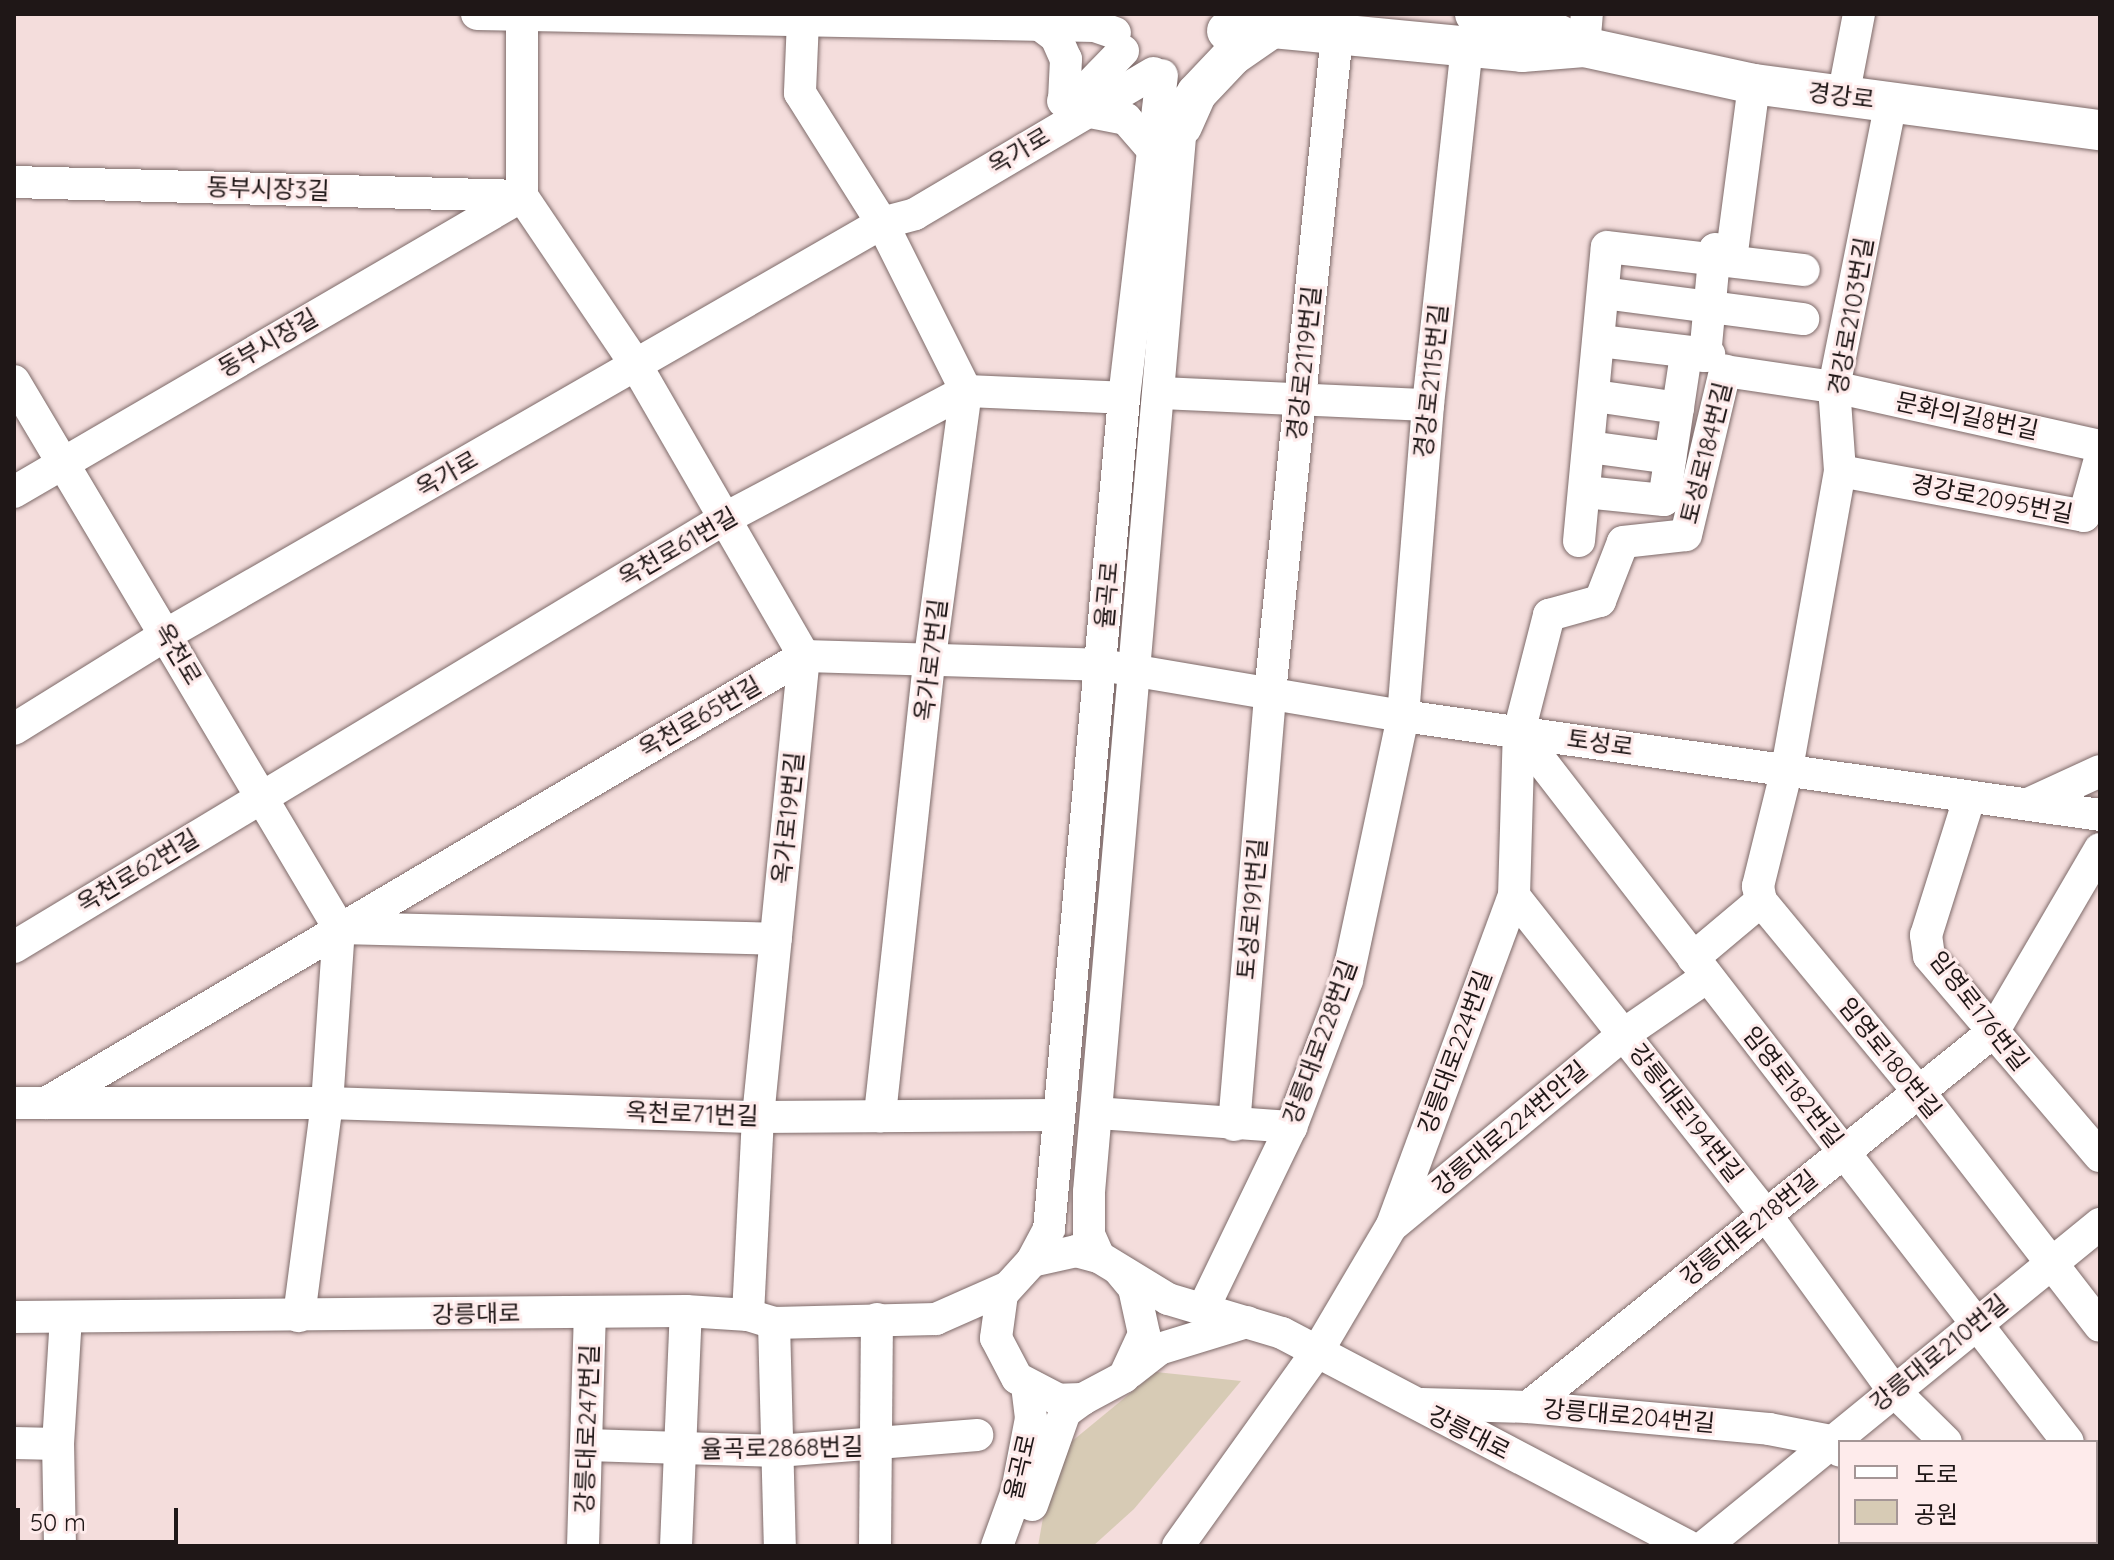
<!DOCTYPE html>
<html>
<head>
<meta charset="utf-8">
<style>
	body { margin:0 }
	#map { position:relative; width:2114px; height:1560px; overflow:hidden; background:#f4dddc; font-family:Quicksand,"Noto Sans KR",sans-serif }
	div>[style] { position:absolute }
	.green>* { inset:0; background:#d7cbb5 }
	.roads { filter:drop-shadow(0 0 2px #7d6a69) drop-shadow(0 0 2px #7d6a69) }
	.minor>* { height:32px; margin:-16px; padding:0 16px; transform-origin:16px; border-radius:16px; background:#fff }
	.major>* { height:40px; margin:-20px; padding:0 20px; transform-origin:20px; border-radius:20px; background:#fff }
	span { translate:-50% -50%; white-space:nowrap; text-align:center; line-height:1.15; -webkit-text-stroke:6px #feebeb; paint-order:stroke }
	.street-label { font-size:24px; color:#1f1717 }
	.frame { position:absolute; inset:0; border:16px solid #1f1717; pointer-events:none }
	.legend { position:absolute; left:1838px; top:1440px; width:260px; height:104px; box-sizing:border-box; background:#feebeb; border:2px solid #a59696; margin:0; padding:10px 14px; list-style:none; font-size:24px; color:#1f1717 }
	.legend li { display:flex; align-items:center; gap:16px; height:40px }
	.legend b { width:40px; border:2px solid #a59696 }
	.scale { position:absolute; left:16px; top:1508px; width:162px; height:36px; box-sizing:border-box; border:4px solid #1f1717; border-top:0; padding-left:10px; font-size:24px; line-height:28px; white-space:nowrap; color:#1f1717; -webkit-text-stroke:6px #feebeb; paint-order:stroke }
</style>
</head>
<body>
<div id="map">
	<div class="green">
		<div style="clip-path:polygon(1156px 1372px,1241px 1381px,1134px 1509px,1093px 1546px,1038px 1546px,1054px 1456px)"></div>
	</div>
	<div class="roads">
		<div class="minor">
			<div style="left:477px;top:14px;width:618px;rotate:1.11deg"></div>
			<div style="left:1095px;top:26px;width:21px;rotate:19deg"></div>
			<div style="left:522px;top:15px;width:181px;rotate:90deg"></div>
			<div style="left:522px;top:196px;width:204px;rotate:56deg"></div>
			<div style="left:636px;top:365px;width:336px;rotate:60deg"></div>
			<div style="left:804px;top:656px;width:463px;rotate:95.7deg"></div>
			<div style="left:758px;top:1117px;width:198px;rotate:92.9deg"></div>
			<div style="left:803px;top:20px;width:73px;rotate:92.4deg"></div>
			<div style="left:800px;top:93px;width:154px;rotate:57.8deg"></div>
			<div style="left:882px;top:223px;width:188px;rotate:63.4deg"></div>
			<div style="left:966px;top:391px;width:275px;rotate:97.7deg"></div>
			<div style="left:929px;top:663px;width:456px;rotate:96.2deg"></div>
			<div style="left:1040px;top:25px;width:20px;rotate:37deg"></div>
			<div style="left:1056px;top:37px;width:24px;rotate:66deg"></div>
			<div style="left:1066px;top:59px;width:41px;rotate:92.8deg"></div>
			<div style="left:1584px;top:47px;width:33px;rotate:-85deg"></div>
			<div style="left:1843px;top:97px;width:85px;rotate:-79.1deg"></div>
			<div style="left:1063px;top:101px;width:33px;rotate:-31deg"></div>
			<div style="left:1091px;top:84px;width:46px;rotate:-45.9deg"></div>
			<div style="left:1891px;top:102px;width:291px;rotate:101.3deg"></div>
			<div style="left:1834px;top:387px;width:84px;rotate:85.9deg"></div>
			<div style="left:1840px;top:471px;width:303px;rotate:100.1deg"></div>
			<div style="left:1787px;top:769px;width:121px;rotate:103.9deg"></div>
			<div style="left:1758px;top:886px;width:15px;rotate:79deg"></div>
			<div style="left:1761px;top:901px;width:249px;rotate:50.4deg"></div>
			<div style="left:1920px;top:1093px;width:294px;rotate:52.3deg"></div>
			<div style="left:1085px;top:111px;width:42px;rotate:11deg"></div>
			<div style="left:1126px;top:119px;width:41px;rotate:48.9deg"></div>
			<div style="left:14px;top:182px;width:508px;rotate:1.58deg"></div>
			<div style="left:1603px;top:293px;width:202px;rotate:7.4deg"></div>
			<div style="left:1600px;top:341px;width:110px;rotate:6.8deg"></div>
			<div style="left:14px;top:381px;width:636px;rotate:59.28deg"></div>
			<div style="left:339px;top:928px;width:175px;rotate:93.9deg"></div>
			<div style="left:327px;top:1103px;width:215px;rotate:97.5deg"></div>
			<div style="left:1161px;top:393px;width:267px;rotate:2.6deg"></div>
			<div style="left:1595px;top:396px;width:84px;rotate:8.2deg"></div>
			<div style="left:1589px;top:447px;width:82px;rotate:7.7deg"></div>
			<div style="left:1840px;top:471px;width:248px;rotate:10.4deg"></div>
			<div style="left:2084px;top:516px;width:59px;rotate:-74.3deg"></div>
			<div style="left:14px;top:492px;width:588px;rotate:-30.23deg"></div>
			<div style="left:1585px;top:492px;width:79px;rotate:5.8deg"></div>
			<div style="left:1664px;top:500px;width:148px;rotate:-81.4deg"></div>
			<div style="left:1686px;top:354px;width:19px;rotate:6deg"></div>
			<div style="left:1705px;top:356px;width:107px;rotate:-84.7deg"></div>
			<div style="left:1715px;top:249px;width:17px;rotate:10deg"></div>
			<div style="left:1732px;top:252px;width:169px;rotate:-82.5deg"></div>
			<div style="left:1579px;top:541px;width:295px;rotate:-84.6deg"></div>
			<div style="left:1607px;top:247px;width:198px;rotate:6.7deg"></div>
			<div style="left:14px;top:729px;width:180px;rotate:-31.8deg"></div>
			<div style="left:167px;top:634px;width:825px;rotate:-29.89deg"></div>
			<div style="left:882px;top:223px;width:34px;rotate:-15deg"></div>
			<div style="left:915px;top:214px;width:277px;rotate:-30.6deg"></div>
			<div style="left:1519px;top:732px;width:897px;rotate:52.29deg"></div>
			<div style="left:1969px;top:799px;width:143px;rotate:107.5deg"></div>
			<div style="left:1926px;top:935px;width:21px;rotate:82deg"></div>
			<div style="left:1929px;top:956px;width:263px;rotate:49.5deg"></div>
			<div style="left:2028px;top:804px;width:79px;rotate:-24.6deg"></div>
			<div style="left:1514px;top:896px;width:407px;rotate:51.7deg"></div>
			<div style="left:1766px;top:1215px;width:216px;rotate:54deg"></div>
			<div style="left:1893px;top:1390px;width:74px;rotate:44.5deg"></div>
			<div style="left:339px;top:928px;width:437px;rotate:1.4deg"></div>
			<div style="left:14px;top:947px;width:827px;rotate:-31.09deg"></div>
			<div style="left:722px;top:520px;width:276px;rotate:-27.9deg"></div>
			<div style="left:966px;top:391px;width:158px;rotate:2.5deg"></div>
			<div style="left:1693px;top:958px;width:89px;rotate:-40deg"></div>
			<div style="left:14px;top:1103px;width:313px"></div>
			<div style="left:327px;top:1103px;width:431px;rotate:1.9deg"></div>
			<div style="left:758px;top:1117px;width:298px;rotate:-0.4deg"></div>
			<div style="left:46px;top:1103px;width:880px;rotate:-30.53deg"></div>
			<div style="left:804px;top:656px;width:297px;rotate:1.7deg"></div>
			<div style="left:1101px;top:665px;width:306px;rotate:9.6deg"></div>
			<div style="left:1403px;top:716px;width:704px;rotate:8.08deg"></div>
			<div style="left:1097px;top:1113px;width:195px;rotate:4.1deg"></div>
			<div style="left:1234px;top:1125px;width:433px;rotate:-85.2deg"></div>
			<div style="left:1270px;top:693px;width:662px;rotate:-84.19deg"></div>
			<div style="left:1393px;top:1225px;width:300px;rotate:-39.6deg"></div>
			<div style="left:1624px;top:1034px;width:101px;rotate:-34.5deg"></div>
			<div style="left:1099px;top:1257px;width:24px;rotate:-114deg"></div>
			<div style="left:1089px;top:1235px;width:43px;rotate:-90deg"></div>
			<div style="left:1089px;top:1192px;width:1094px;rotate:-85.07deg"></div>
			<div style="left:1032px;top:1261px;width:36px;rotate:-62deg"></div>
			<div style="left:1049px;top:1229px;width:834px;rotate:-84.84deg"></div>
			<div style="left:1124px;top:398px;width:325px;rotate:-83.3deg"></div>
			<div style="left:1119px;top:1270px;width:23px;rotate:50deg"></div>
			<div style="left:1134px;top:1288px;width:47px;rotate:77.7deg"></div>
			<div style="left:1144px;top:1334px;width:47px;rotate:114.9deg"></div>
			<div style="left:1124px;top:1377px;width:47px;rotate:151.8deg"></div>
			<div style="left:1083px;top:1399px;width:24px;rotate:178deg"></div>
			<div style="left:1059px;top:1400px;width:47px;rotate:-152.4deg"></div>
			<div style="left:1017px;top:1378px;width:45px;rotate:-117.7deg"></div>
			<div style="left:996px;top:1338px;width:44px;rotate:-82.2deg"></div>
			<div style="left:1002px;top:1294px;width:45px;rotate:-47.7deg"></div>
			<div style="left:1032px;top:1261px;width:45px;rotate:-12.8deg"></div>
			<div style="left:1076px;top:1251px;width:24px;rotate:15deg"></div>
			<div style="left:1099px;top:1257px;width:81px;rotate:31.3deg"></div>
			<div style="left:1168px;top:1299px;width:119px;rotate:16.6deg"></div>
			<div style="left:1282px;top:1333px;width:458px;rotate:27.7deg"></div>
			<div style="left:1204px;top:1307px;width:200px;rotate:-64.2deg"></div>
			<div style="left:1291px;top:1127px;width:157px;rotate:-69.1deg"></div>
			<div style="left:1347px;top:980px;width:270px;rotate:-78deg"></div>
			<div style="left:1403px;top:716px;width:312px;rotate:-85.4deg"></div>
			<div style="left:1428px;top:405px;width:360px;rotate:-83.8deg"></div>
			<div style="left:14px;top:1317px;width:672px;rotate:-0.51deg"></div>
			<div style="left:686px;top:1311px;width:62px;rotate:3.7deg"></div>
			<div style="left:748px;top:1315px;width:27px;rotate:17deg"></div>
			<div style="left:774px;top:1323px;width:162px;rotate:-1.4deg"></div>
			<div style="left:936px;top:1319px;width:77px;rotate:-23.9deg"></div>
			<div style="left:774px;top:1323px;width:223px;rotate:88.5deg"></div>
			<div style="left:1130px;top:1372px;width:37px;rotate:-38deg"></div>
			<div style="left:1159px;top:1349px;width:92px;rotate:-17.1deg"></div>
			<div style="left:1422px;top:1404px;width:106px;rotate:1.6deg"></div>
			<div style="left:1528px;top:1407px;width:242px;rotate:5.2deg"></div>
			<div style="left:1769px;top:1429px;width:63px;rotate:11deg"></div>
			<div style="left:1831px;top:1441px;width:13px;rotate:48deg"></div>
			<div style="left:1528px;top:1407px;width:597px;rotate:-38.88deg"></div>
			<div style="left:1993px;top:1032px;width:212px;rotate:-59.7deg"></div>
			<div style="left:14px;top:1443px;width:44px;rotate:1.3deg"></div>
			<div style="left:587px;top:1445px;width:191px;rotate:1.8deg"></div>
			<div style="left:778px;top:1451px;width:200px;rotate:-4.6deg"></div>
			<div style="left:2096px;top:1480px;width:6px;rotate:51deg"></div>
			<div style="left:1032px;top:1505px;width:99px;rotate:-70.5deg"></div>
			<div style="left:1065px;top:1412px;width:22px;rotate:-36deg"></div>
			<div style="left:2096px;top:1521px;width:5px;rotate:-37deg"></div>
			<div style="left:1922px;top:1542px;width:6px;rotate:45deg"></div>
			<div style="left:60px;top:1546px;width:102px;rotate:-91.1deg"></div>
			<div style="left:58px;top:1444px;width:126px;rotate:-86.4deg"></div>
			<div style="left:583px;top:1546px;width:233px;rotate:-88.3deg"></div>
			<div style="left:676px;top:1546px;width:235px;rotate:-87.6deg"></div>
			<div style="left:875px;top:1546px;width:227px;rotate:-89.5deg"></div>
			<div style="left:997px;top:1546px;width:59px;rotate:-70deg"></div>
			<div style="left:1017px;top:1491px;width:74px;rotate:-79.1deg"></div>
			<div style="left:1031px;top:1418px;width:32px;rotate:-97deg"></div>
			<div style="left:1178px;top:1546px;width:239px;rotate:-54.4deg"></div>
			<div style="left:1317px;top:1352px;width:147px;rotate:-59.4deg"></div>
			<div style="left:1392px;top:1225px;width:351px;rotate:-69.7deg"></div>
			<div style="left:1514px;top:896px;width:164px;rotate:-88.3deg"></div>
			<div style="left:1519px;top:732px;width:121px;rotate:-75.6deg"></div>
			<div style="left:1549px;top:615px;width:53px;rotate:-15.4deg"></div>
			<div style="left:1600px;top:601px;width:63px;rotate:-68.7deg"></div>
			<div style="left:1623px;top:542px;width:63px;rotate:-6.3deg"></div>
			<div style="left:1686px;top:535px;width:169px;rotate:-76.6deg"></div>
			<div style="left:1725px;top:371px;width:110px;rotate:8.4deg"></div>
			<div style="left:1834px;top:387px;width:272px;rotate:12.5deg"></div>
			<div style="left:1705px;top:1546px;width:510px;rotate:-39.19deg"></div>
			<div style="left:2067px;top:1546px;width:6px;rotate:-39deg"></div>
		</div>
		<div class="major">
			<div style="left:1475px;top:14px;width:51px;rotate:5.6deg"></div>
			<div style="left:1526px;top:19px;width:64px;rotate:25.8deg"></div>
			<div style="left:1584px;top:47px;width:174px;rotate:12.3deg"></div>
			<div style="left:1754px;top:84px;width:349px;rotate:7.6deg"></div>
			<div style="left:1227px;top:31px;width:46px;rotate:-3.7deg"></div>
			<div style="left:1273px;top:28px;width:250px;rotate:5.5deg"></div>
			<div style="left:1522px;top:52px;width:62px;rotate:-4.6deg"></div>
			<div style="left:1182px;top:126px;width:35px;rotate:-66deg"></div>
			<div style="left:1196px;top:94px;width:54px;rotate:-46.5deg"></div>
			<div style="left:1233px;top:55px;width:47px;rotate:-34.7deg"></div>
		</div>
	</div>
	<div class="street-label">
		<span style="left:1841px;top:96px;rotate:7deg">경강로</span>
		<span style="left:1019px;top:151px;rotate:-31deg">옥가로</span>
		<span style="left:268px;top:189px;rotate:2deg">동부시장3길</span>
		<span style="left:1851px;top:316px;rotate:-80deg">경강로2103번길</span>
		<span style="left:268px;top:343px;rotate:-30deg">동부시장길</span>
		<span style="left:1304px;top:363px;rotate:-84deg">경강로2119번길</span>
		<span style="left:1431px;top:381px;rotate:-84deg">경강로2115번길</span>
		<span style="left:1967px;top:416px;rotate:12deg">문화의길8번길</span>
		<span style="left:1706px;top:453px;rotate:-76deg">토성로184번길</span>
		<span style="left:447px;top:474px;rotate:-30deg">옥가로</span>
		<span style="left:1992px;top:499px;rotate:11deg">경강로2095번길</span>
		<span style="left:678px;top:547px;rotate:-30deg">옥천로61번길</span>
		<span style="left:1107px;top:595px;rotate:-85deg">율곡로</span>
		<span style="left:178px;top:654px;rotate:59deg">옥천로</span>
		<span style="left:931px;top:660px;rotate:-83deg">옥가로7번길</span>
		<span style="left:700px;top:717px;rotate:-30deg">옥천로65번길</span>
		<span style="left:1600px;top:743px;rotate:8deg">토성로</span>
		<span style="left:788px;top:818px;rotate:-84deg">옥가로19번길</span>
		<span style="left:138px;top:871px;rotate:-31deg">옥천로62번길</span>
		<span style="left:1252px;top:909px;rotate:-85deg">토성로191번길</span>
		<span style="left:1979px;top:1011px;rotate:52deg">임영로176번길</span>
		<span style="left:1320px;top:1042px;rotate:-70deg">강릉대로228번길</span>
		<span style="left:1455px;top:1052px;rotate:-70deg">강릉대로224번길</span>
		<span style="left:1890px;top:1058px;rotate:51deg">임영로180번길</span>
		<span style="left:1793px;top:1087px;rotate:52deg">임영로182번길</span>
		<span style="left:1686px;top:1113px;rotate:52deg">강릉대로194번길</span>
		<span style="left:692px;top:1114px;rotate:2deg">옥천로71번길</span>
		<span style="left:1510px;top:1128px;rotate:-40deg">강릉대로224번안길</span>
		<span style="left:1749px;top:1228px;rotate:-39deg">강릉대로218번길</span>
		<span style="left:476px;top:1314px;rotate:-1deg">강릉대로</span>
		<span style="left:1939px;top:1353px;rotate:-39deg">강릉대로210번길</span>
		<span style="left:1629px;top:1416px;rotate:5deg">강릉대로204번길</span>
		<span style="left:587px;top:1429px;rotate:-88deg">강릉대로247번길</span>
		<span style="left:1469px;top:1433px;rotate:27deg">강릉대로</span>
		<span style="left:782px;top:1448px;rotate:-1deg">율곡로2868번길</span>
		<span style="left:1020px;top:1467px;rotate:-77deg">율곡로</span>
	</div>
	<div class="frame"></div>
	<ul class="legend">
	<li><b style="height:10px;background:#fff"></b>도로</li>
	<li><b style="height:22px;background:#d7cbb5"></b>공원</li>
	</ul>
	<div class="scale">50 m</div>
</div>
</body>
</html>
